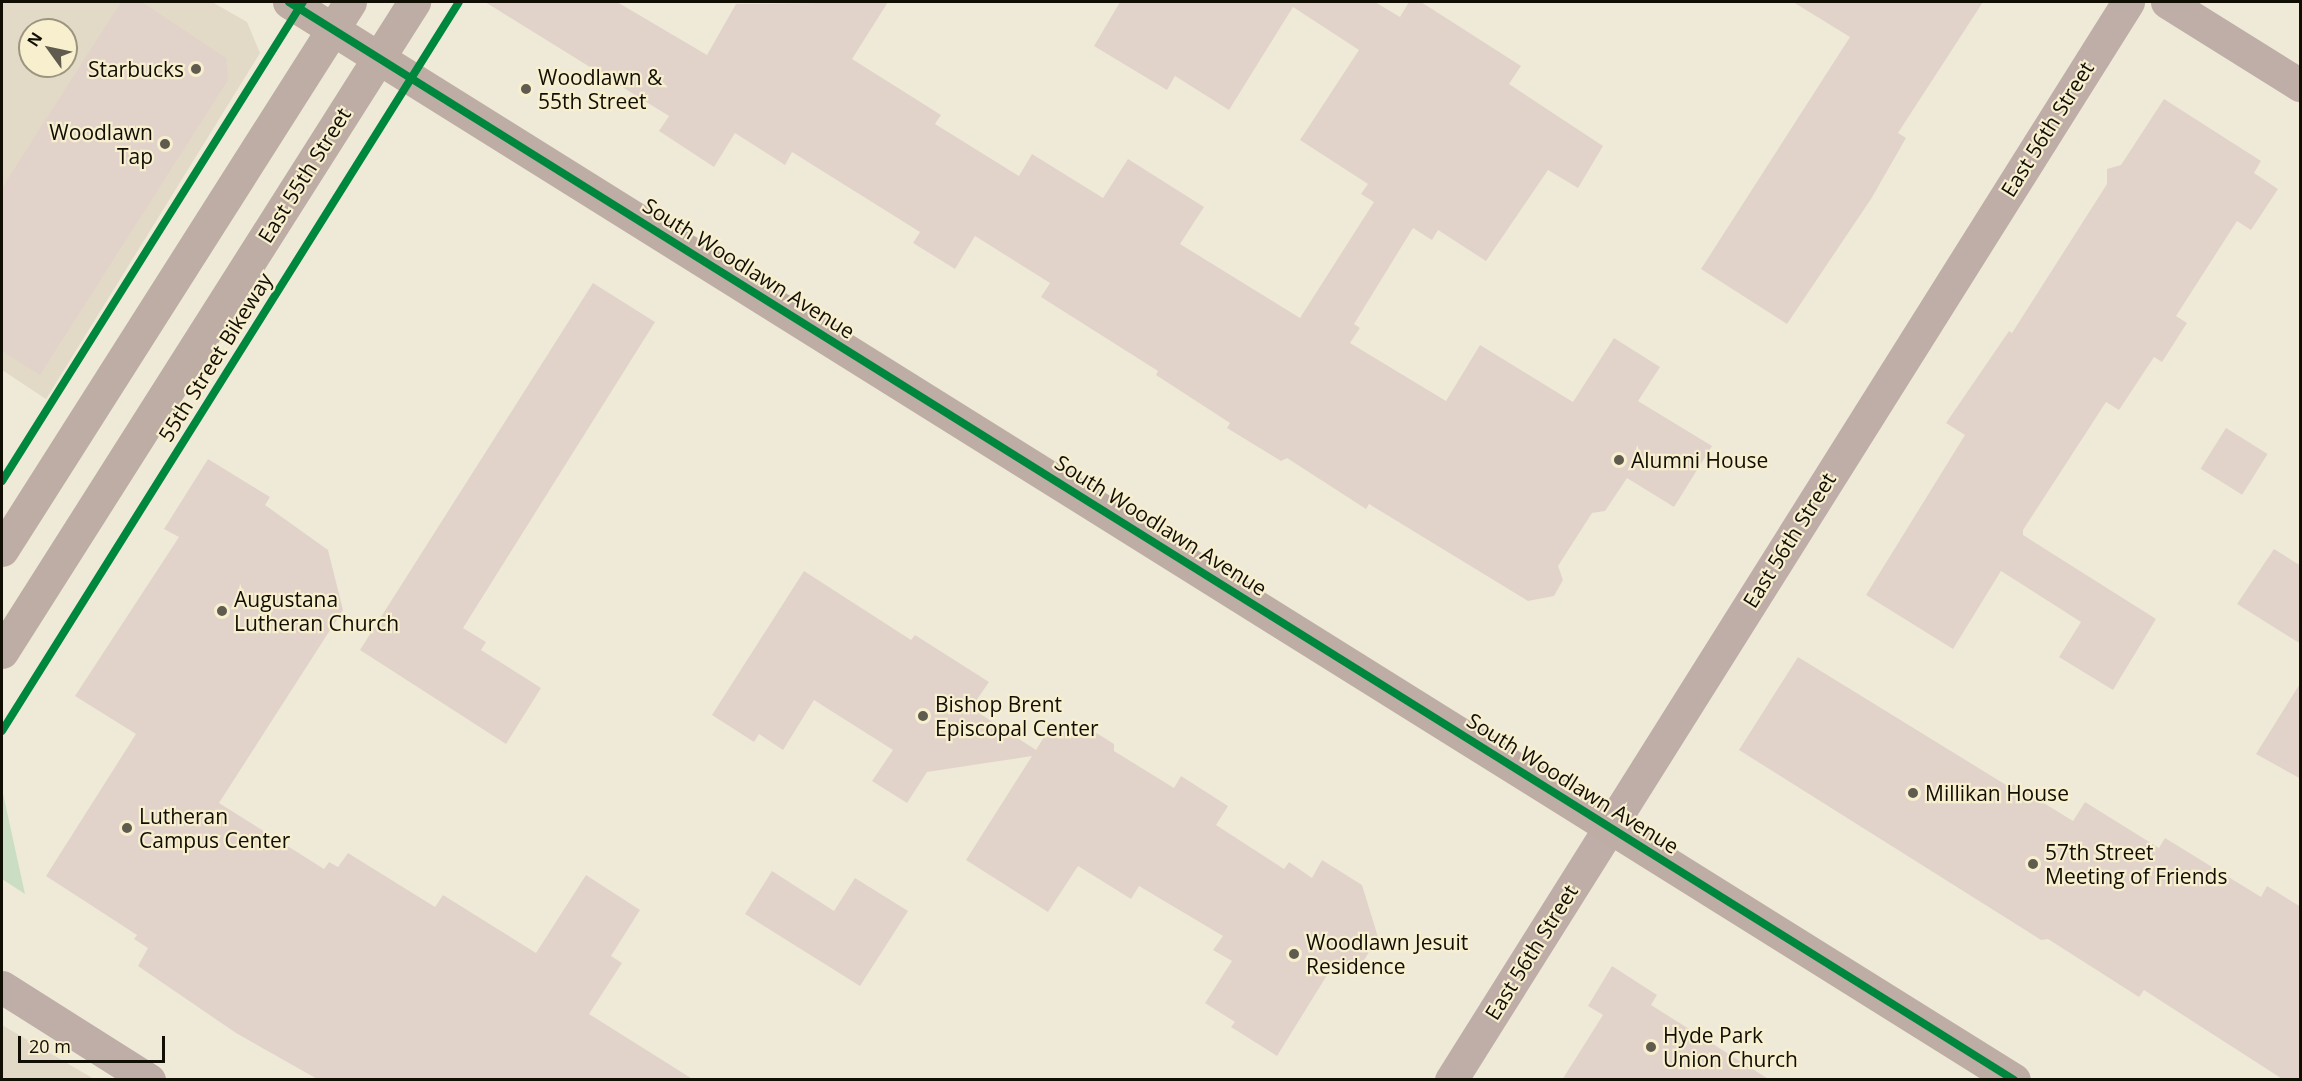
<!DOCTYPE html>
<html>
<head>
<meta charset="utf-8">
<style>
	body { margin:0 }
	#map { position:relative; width:2302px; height:1081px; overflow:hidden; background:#efead8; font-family:"Open Sans",sans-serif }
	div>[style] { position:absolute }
	.commercial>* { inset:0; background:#e2d9c7 }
	.green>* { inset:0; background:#cbddc2 }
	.building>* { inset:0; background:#e2d3ca; transform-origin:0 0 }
	.street>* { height:33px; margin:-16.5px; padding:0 16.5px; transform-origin:16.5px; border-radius:16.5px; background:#bfaea8 }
	.secondary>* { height:33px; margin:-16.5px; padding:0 16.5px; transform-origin:16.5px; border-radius:16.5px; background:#bdada4 }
	.cycleway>* { height:8px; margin:-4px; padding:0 4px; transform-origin:4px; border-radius:4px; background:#00873e }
	.dots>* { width:16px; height:16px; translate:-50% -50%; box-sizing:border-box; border:3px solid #f8efcf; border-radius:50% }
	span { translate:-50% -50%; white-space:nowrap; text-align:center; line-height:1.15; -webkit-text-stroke:4.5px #f8efcf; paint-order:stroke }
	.poi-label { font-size:21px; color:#110e04 }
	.right { translate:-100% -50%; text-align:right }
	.left { translate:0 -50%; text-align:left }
	.street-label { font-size:21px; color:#110e04 }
	.frame { position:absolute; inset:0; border:3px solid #110e04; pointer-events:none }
	.north { position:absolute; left:18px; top:18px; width:60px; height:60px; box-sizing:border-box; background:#f8efcf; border:2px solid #9c957e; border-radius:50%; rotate:303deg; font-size:16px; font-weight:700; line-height:24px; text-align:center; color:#110e04 }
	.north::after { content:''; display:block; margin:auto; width:21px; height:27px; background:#5f5b4e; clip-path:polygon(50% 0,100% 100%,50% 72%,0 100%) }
	.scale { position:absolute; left:18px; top:1036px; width:147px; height:27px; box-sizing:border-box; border:3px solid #110e04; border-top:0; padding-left:8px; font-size:18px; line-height:21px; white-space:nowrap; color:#110e04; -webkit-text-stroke:4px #f8efcf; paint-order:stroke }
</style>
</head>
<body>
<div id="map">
	<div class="commercial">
		<div style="clip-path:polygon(evenodd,2px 2px,212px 2px,247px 22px,260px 53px,46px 399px,2px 370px,2px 2px,30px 30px,66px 30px,66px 66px,30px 66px,30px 30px)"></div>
		<div style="clip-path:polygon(2px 1025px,94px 1079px,2px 1079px)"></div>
	</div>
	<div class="green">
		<div style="clip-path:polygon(2px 789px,25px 894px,2px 879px)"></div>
	</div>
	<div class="building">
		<div style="clip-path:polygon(121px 2px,142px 2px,226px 58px,228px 80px,40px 375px,2px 351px,2px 188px)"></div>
		<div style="clip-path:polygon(485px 2px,617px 2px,707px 55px,736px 4px,888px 2px,852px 59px,941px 115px,935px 124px,1019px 176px,1032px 154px,1103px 198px,1128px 159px,1204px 207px,1180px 244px,1300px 318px,1374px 202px,1361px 194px,1368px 184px,1300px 140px,1359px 50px,1293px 7px,1229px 110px,1175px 76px,1167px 90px,1094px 46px,1120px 2px,1375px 2px,1400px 17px,1409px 2px,1421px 2px,1521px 66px,1509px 84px,1603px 146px,1578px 188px,1548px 170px,1486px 261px,1438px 230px,1432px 240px,1413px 228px,1354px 324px,1360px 328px,1350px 343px,1446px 401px,1480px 345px,1573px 402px,1614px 338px,1660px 367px,1638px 401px,1712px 446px,1674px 507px,1627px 478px,1605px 511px,1592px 513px,1558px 566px,1563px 580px,1554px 596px,1528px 601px,1369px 504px,1366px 509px,1287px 458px,1281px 461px,1227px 428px,1230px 423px,1156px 375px,1158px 371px,1041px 297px,1050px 283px,975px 236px,955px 269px,913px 243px,920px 232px,792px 152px,785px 165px,735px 133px,714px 167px,659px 131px,669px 116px)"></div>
		<div style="clip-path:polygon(1793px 2px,1983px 2px,1898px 133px,1906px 138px,1871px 199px,1787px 324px,1701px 269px,1850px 37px)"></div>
		<div style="clip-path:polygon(2164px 99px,2261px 161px,2254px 173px,2278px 189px,2251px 230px,2237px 221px,2176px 316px,2187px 323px,2162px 362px,2154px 357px,2119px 410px,2106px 402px,2023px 530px,2023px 535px,2156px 619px,2113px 690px,2059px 657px,2081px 622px,2001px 571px,1953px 649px,1866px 595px,1965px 435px,1946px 423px,2009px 331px,2012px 333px,2107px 184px,2107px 169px,2121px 165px)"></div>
		<div style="clip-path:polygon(593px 283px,655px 322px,463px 628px,486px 642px,481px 650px,541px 688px,506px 744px,360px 650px)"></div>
		<div style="left:2226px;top:428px;width:49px;height:48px;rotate:32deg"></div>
		<div style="clip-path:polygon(208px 459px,270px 497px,265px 505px,328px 550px,343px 610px,219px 803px,324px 869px,329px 862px,338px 867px,348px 853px,435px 907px,443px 895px,536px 953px,586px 875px,640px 910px,611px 956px,622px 963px,589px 1014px,694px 1080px,319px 1080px,236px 1033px,138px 966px,148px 948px,134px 939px,137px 935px,46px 876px,136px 734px,75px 696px,179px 537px,164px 529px)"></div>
		<div style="clip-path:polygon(2274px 549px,2301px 566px,2301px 644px,2237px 604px)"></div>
		<div style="clip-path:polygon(804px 571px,911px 640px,915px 635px,989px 682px,971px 708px,1036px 750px,1052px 724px,1071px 736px,1090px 729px,1114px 744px,1114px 751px,1174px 788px,1181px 776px,1228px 806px,1216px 825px,1284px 869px,1289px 862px,1312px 878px,1322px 860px,1362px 885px,1378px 937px,1357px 972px,1337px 959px,1277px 1056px,1231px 1027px,1235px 1022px,1205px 1003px,1232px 961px,1213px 950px,1223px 936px,1139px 886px,1131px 899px,1078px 866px,1048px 912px,966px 860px,1032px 756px,927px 772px,907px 803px,872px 781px,893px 750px,814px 700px,783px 750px,759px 734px,754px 742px,712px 715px)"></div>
		<div style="clip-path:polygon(1798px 657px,2011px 788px,2013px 784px,2073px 821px,2085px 802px,2159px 848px,2165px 838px,2261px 897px,2267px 886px,2301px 907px,2301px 1080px,2284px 1080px,2144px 990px,2139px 997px,2048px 939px,2041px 940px,1739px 750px)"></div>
		<div style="clip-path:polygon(2301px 682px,2301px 779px,2256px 754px)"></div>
		<div style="clip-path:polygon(772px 871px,834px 911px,855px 878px,908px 911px,860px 986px,745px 914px)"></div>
		<div style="clip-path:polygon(1612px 966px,1657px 995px,1651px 1005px,1770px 1080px,1562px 1080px,1603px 1015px,1588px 1006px)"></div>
	</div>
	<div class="street">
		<div style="left:2167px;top:2px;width:157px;rotate:32deg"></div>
		<div style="left:2px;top:987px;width:174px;rotate:32.3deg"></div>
		<div style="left:1451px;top:1080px;width:1273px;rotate:-57.87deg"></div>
	</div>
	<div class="secondary">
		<div style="left:289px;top:2px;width:2034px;rotate:32deg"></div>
		<div style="left:2px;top:550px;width:649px;rotate:-57.58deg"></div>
		<div style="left:2px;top:652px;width:770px;rotate:-57.63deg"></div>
	</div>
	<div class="cycleway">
		<div style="left:289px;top:2px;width:2034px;rotate:32deg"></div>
		<div style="left:2px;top:481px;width:566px;rotate:-57.86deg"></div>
		<div style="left:2px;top:731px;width:860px;rotate:-57.92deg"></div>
	</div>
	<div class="dots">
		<div style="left:196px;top:69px;background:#5f5b4e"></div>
		<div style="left:526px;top:89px;background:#5f5b4e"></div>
		<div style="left:165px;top:144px;background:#5f5b4e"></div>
		<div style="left:1619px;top:460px;background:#5f5b4e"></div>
		<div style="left:222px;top:611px;background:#5f5b4e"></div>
		<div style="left:923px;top:716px;background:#5f5b4e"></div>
		<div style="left:1913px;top:793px;background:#5f5b4e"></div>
		<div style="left:127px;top:828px;background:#5f5b4e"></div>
		<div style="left:2033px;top:864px;background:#5f5b4e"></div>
		<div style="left:1294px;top:954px;background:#5f5b4e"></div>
		<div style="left:1651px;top:1047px;background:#5f5b4e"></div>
	</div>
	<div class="poi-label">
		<span class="right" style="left:184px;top:69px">Starbucks</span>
		<span class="left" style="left:538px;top:89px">Woodlawn &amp;<br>55th Street</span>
		<span class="right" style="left:153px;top:144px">Woodlawn<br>Tap</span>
		<span class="left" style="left:1631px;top:460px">Alumni House</span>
		<span class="left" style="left:234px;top:611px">Augustana<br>Lutheran Church</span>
		<span class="left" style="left:935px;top:716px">Bishop Brent<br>Episcopal Center</span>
		<span class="left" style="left:1925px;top:793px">Millikan House</span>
		<span class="left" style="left:139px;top:828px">Lutheran<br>Campus Center</span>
		<span class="left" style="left:2045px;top:864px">57th Street<br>Meeting of Friends</span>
		<span class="left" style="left:1306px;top:954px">Woodlawn Jesuit<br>Residence</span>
		<span class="left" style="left:1663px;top:1047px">Hyde Park<br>Union Church</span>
	</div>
	<div class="street-label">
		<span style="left:2047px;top:129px;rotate:-58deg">East 56th Street</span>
		<span style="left:304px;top:175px;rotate:-58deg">East 55th Street</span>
		<span style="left:749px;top:268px;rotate:32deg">South Woodlawn Avenue</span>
		<span style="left:215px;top:357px;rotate:-58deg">55th Street Bikeway</span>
		<span style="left:1161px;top:525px;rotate:32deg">South Woodlawn Avenue</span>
		<span style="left:1789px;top:540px;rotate:-58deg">East 56th Street</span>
		<span style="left:1573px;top:783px;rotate:32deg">South Woodlawn Avenue</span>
		<span style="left:1531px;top:952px;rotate:-58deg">East 56th Street</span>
	</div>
	<div class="frame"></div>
	<div class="north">N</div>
	<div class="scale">20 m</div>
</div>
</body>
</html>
